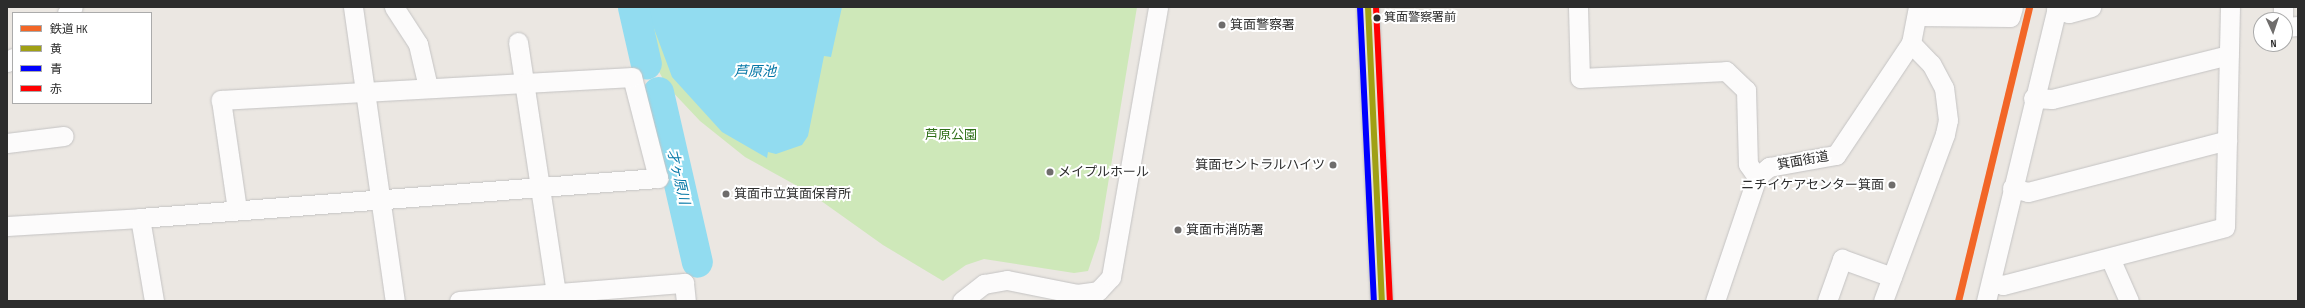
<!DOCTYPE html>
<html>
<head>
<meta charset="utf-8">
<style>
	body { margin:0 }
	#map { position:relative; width:2305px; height:308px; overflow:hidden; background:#ebe7e2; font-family:"Sofia Sans Condensed","Noto Sans JP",sans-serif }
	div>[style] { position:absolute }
	.green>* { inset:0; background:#cee8b9 }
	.water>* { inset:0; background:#92dcf0 }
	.river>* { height:31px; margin:-15.5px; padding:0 15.5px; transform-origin:15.5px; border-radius:15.5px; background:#92dcf0 }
	.roads { filter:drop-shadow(0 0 1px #c4c3c3) drop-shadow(0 0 1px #c4c3c3) }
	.minor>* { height:19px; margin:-9.5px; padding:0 9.5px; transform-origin:9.5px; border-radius:9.5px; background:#fcfbfb }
	.major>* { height:22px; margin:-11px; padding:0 11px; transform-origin:11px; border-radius:11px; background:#e8e3d4 }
	.bus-1>* { height:6px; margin:-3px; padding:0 3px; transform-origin:3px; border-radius:3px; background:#a0a014 }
	.bus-2>* { height:6px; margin:-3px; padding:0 3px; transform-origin:3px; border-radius:3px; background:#00f }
	.bus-3>* { height:6px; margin:-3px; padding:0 3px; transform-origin:3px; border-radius:3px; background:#f00 }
	.rail-1>* { height:7px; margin:-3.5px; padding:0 3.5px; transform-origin:3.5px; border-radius:3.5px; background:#f26627 }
	.dots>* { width:11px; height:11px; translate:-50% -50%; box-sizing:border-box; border:2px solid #fff; border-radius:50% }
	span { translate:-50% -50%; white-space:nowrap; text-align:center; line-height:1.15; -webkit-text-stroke:4px #fff; paint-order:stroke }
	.bus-label { font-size:12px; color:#2c2c2c }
	.left { translate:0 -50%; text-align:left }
	.poi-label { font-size:13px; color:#2c2c2c }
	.right { translate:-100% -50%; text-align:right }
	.park-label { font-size:13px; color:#2e6f17 }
	.street-label { font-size:13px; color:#2c2c2c }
	.water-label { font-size:14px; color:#0678a7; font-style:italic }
	.frame { position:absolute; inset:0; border:8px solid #2c2c2c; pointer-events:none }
	.legend { position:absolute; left:12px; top:12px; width:140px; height:92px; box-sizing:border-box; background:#fff; border:1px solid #ababab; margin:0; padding:5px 7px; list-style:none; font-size:12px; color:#2c2c2c }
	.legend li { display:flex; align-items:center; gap:8px; height:20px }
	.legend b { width:20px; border:1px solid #ababab }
	.north { position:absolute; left:2253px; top:12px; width:40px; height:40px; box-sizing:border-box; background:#fff; border:1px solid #ababab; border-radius:50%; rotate:177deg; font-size:11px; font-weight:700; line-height:16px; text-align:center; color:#2c2c2c }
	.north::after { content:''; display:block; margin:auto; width:14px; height:18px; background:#6f6d6c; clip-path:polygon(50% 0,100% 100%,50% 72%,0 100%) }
</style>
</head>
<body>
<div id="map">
	<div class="green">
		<div style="clip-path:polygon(638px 7px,1137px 7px,1099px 239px,1088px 271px,1074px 273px,984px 259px,966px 265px,943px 281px,883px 245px,810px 193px,745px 157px,700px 121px,667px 86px,653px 61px)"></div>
	</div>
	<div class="water">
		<div style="clip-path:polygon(646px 7px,842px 7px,831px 57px,824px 56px,808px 136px,802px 145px,776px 154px,768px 152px,767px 158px,722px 132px,672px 77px)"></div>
	</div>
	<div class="river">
		<div style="left:633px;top:7px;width:58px;rotate:77.2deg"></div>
		<div style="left:658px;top:92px;width:174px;rotate:77.1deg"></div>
	</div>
	<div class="roads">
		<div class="minor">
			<div style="left:353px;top:7px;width:297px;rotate:81.9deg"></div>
			<div style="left:394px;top:7px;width:44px;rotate:57deg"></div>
			<div style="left:418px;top:44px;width:44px;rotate:76.9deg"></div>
			<div style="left:1578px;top:7px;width:71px;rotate:88.4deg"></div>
			<div style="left:1580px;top:78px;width:146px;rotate:-2.7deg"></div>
			<div style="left:1726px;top:71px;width:28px;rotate:44deg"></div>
			<div style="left:1746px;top:90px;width:74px;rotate:88.5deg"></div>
			<div style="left:1748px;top:164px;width:16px;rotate:55deg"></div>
			<div style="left:2056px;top:10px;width:13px;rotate:13deg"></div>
			<div style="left:2069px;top:13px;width:23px;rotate:-15deg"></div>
			<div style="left:67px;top:13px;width:8px;rotate:-45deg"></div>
			<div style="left:1917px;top:16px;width:93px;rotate:0.6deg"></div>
			<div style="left:2010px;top:17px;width:10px;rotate:-73deg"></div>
			<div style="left:2283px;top:20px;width:13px;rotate:-90deg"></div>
			<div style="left:2285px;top:27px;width:13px;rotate:-4deg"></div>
			<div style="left:518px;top:42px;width:262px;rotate:81.4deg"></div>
			<div style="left:7px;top:62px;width:7px;rotate:-34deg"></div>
			<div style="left:2033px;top:98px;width:19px;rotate:3deg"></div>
			<div style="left:2052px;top:99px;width:182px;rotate:-14deg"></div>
			<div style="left:7px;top:143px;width:57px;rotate:-7deg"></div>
			<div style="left:2012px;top:188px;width:16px;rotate:14deg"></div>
			<div style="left:2028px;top:192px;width:206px;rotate:-14.6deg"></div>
			<div style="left:140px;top:218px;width:84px;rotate:80.4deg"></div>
			<div style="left:7px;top:226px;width:133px;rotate:-3.4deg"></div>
			<div style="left:140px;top:218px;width:520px;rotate:-4.42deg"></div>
			<div style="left:658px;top:178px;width:104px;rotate:-104.4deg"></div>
			<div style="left:632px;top:77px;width:412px;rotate:176.8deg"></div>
			<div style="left:221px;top:100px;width:111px;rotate:81.7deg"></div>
			<div style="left:2110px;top:258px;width:47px;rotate:66.2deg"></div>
			<div style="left:1991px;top:282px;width:12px;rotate:14deg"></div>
			<div style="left:2003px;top:285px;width:229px;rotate:-14.6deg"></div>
			<div style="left:2225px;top:227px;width:220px;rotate:-88.7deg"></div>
			<div style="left:459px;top:301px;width:226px;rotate:-4.6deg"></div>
			<div style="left:684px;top:283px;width:18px;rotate:84deg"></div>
			<div style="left:962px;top:301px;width:28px;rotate:-38deg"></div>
			<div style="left:984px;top:284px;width:23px;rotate:-10deg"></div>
			<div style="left:1007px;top:280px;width:71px;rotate:11.3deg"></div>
			<div style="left:1077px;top:294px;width:21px;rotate:-8deg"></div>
			<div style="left:1098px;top:291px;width:19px;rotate:-47deg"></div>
			<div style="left:1111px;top:277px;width:274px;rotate:-80.1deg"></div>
			<div style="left:1715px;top:301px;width:131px;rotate:-71.3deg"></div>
			<div style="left:1757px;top:177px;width:16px;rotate:-40deg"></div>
			<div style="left:1769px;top:167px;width:68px;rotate:-10.2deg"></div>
			<div style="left:1836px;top:155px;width:135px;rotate:-56.2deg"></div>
			<div style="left:1911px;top:43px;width:37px;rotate:-79deg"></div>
			<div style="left:1827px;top:301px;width:45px;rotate:-70.3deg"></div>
			<div style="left:1842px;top:259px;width:53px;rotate:19.8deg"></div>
			<div style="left:1883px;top:301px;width:178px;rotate:-69.6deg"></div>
			<div style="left:1945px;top:134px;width:14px;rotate:-78deg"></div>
			<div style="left:1948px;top:120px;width:32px;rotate:-97deg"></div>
			<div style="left:1944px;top:88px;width:27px;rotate:-118deg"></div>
			<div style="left:1931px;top:64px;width:29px;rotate:-134deg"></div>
			<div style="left:1986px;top:301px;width:302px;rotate:-76.4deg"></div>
		</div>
		<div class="major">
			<div style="left:1368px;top:7px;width:294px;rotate:87.3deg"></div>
		</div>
	</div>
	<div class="bus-1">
		<div style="left:1368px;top:7px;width:294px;rotate:87.3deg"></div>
	</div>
	<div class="bus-2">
		<div style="left:1360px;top:7px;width:294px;rotate:87.3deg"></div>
	</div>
	<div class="bus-3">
		<div style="left:1376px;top:7px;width:294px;rotate:87.3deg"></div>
	</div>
	<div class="rail-1">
		<div style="left:1958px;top:301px;width:302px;rotate:-76.4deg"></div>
	</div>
	<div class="dots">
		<div style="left:1377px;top:18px;background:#2c2c2c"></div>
		<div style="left:1222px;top:25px;background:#6f6d6c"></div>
		<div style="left:1333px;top:165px;background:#6f6d6c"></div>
		<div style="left:1050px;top:172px;background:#6f6d6c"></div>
		<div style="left:1892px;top:185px;background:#6f6d6c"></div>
		<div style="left:726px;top:194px;background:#6f6d6c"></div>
		<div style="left:1178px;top:230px;background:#6f6d6c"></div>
	</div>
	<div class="bus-label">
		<span class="left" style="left:1384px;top:18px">箕面警察署前</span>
	</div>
	<div class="poi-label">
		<span class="left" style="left:1230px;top:25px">箕面警察署</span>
		<span class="right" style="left:1325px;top:165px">箕面セントラルハイツ</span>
		<span class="left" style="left:1058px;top:172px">メイプルホール</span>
		<span class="right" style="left:1884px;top:185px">ニチイケアセンター箕面</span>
		<span class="left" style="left:734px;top:194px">箕面市立箕面保育所</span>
		<span class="left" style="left:1186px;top:230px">箕面市消防署</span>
	</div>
	<div class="park-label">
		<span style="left:951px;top:135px">芦原公園</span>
	</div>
	<div class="street-label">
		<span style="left:1803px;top:161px;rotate:-10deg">箕面街道</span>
	</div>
	<div class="water-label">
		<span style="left:755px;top:72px">芦原池</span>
		<span style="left:678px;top:177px;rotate:77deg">才ヶ原川</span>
	</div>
	<div class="frame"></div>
	<ul class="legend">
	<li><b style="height:5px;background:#f26627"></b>鉄道 HK</li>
	<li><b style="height:5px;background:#a0a014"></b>黄</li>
	<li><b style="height:5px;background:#00f"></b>青</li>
	<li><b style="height:5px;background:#f00"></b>赤</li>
	</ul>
	<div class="north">N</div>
</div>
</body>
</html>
